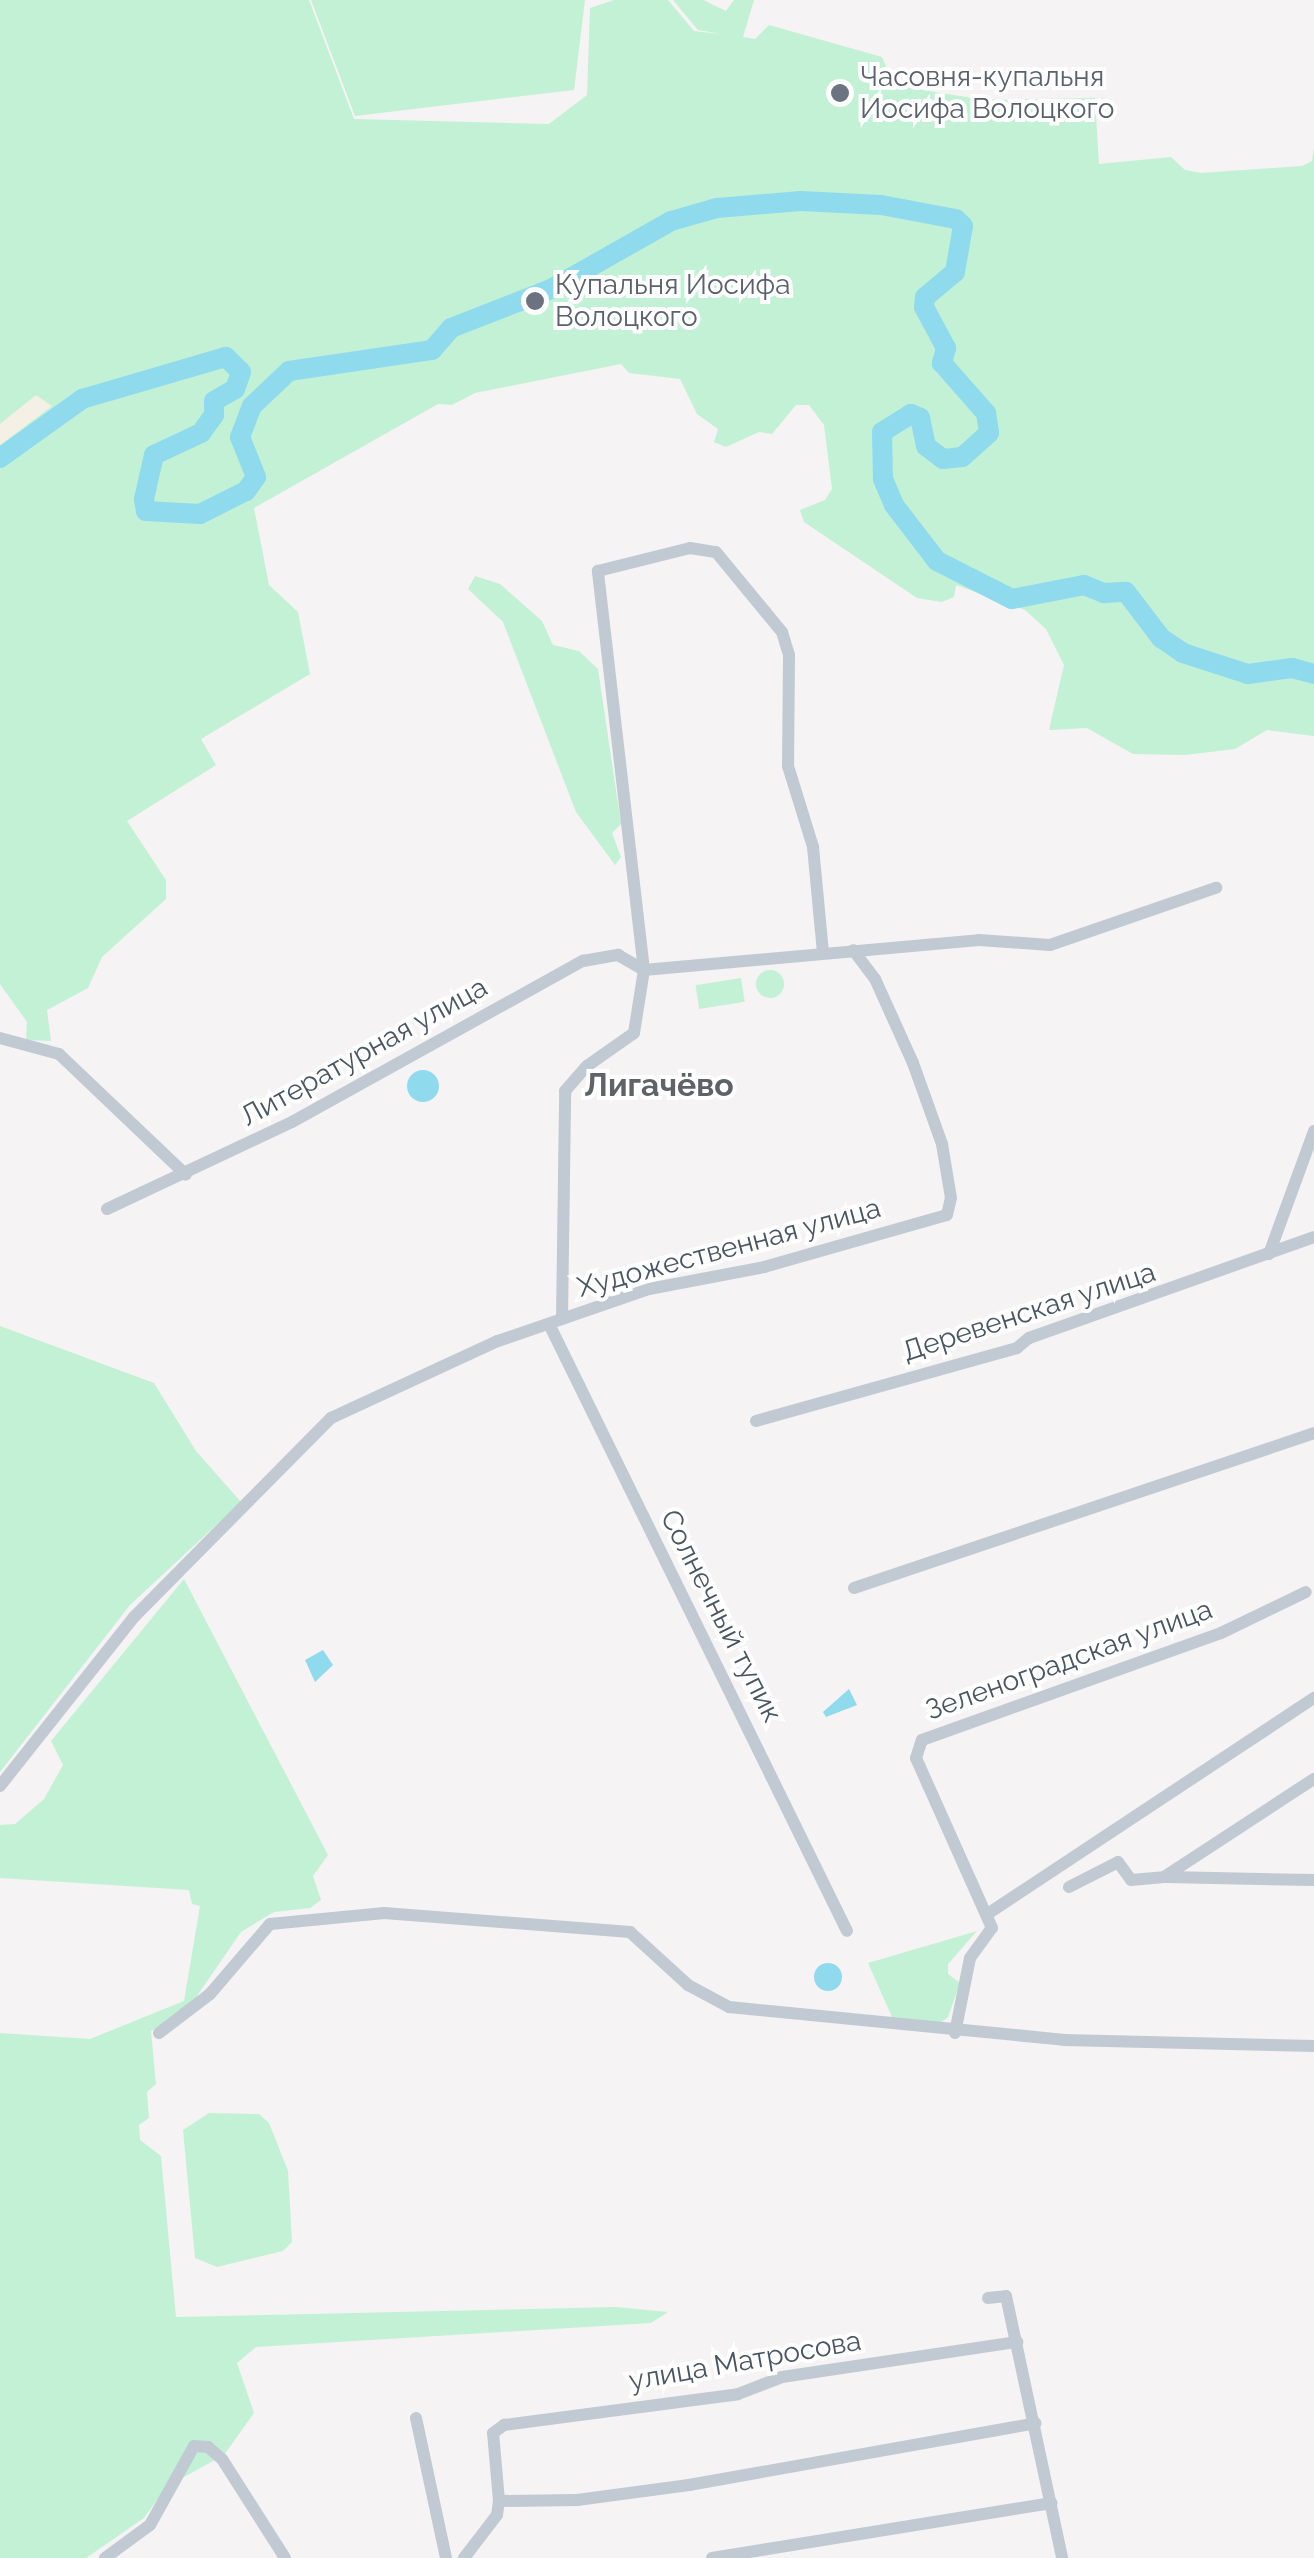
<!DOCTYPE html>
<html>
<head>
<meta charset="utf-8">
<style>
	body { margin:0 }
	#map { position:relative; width:1314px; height:2558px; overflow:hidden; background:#f5f3f3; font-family:Raleway,sans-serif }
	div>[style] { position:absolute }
	.green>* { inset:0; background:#c3f1d5; transform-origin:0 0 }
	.round { border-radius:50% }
	.sand>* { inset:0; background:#f5f0e5 }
	.water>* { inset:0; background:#90daee }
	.river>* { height:20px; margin:-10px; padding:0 10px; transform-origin:10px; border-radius:10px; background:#90daee }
	.minor>* { height:12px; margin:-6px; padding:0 6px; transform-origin:6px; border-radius:6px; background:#c1cad2 }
	.dots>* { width:28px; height:28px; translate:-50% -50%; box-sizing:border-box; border:5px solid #fff; border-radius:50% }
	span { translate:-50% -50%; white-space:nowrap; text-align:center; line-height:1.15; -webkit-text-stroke:8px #fff; paint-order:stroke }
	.worship-label { font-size:28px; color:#5b616d }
	.left { translate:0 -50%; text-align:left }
	.street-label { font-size:28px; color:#4a5661 }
	.quarter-label { font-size:32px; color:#5f6368; font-weight:700 }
</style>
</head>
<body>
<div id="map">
	<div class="green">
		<div style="clip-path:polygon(0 0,309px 0,354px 119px,549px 124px,587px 95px,590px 8px,614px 0,668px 0,694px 31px,721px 34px,698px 30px,673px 0,703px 0,726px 11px,734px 0,754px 0,743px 37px,755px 39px,769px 25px,882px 57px,890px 76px,922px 90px,985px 100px,1095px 98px,1099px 164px,1171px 157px,1185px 170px,1201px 173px,1302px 166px,1312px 161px,1314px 147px,1314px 736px,1267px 730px,1235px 749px,1185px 755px,1133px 754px,1087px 728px,1049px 730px,1064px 665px,1046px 629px,1025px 610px,956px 585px,954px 597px,942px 602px,917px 598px,804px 522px,800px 510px,825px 500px,832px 489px,824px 425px,809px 405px,796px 405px,772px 434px,759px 432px,726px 447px,714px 442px,718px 429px,697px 414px,680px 379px,629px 373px,621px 364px,475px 393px,452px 405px,438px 404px,254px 508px,269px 585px,298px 612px,310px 674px,201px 739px,216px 765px,127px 821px,166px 880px,166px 899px,102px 957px,88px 988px,47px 1010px,51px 1041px,26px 1040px,27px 1022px,0 984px)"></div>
		<div style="clip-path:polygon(311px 0,585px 0,574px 90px,355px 116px)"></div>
		<div style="clip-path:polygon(475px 576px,500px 584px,542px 621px,553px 645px,579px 651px,598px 669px,621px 824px,612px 833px,621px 857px,615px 865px,576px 812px,503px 622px,468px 589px)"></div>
		<div class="round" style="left:756px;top:970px;width:28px;height:28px"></div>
		<div style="left:741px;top:978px;width:24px;height:46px;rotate:81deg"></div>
		<div style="clip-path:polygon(0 1326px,154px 1383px,196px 1451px,241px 1502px,130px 1605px,0 1772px)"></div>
		<div style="clip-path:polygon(184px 1579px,328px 1855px,313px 1876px,321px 1900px,310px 1908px,274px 1912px,241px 1932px,190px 2006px,151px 2031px,156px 2084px,147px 2092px,149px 2118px,139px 2125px,140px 2140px,161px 2156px,176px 2317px,616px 2307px,668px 2312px,651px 2323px,256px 2347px,237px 2363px,254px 2413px,224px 2455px,166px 2487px,144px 2518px,86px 2558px,0 2558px,0 2033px,90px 2039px,184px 2001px,200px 1906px,192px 1904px,189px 1890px,0 1878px,0 1825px,15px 1824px,44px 1799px,63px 1765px,51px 1741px)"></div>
		<div style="clip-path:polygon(977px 1931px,948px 1964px,948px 1974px,960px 1983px,948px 2017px,939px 2024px,892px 2017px,868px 1963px)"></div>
		<div style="clip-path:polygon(209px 2113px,259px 2114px,269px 2123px,288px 2171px,292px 2242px,283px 2251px,217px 2267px,195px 2258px,183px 2130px)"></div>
	</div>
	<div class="sand">
		<div style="clip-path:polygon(36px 395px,52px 406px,0 445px,0 424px)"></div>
	</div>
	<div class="water">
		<div class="round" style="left:407px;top:1070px;width:32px;height:32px"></div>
		<div style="clip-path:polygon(323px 1650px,333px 1665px,315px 1682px,305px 1660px)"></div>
		<div style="clip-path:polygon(849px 1689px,857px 1705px,826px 1717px,823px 1712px)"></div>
		<div class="round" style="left:814px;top:1963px;width:28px;height:28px"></div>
	</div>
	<div class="river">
		<div style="left:0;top:458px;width:101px;rotate:-35.7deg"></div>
		<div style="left:82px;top:399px;width:150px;rotate:-16.3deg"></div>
		<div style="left:226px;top:357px;width:21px;rotate:45deg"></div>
		<div style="left:241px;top:372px;width:18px;rotate:109deg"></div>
		<div style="left:235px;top:389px;width:24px;rotate:150deg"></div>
		<div style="left:214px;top:401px;width:14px;rotate:90deg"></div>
		<div style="left:214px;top:415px;width:22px;rotate:126deg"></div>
		<div style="left:201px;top:433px;width:52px;rotate:154.9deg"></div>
		<div style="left:154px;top:455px;width:45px;rotate:102.8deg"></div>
		<div style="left:144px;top:499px;width:12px;rotate:81deg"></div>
		<div style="left:146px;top:511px;width:54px;rotate:3.2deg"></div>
		<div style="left:200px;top:514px;width:51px;rotate:-26.6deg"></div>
		<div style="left:246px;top:491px;width:17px;rotate:-54deg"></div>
		<div style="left:256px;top:477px;width:43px;rotate:-111.8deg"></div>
		<div style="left:240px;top:437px;width:33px;rotate:-69deg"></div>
		<div style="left:252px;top:406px;width:51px;rotate:-43.4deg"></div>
		<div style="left:289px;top:371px;width:145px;rotate:-8.4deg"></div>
		<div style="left:432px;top:350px;width:29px;rotate:-49deg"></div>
		<div style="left:451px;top:328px;width:107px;rotate:-21.3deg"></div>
		<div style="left:551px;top:289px;width:138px;rotate:-29.5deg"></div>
		<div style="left:671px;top:221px;width:48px;rotate:-15.8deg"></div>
		<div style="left:717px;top:208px;width:84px;rotate:-4.8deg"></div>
		<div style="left:801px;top:201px;width:80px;rotate:2.9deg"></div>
		<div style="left:881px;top:205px;width:76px;rotate:10.6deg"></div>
		<div style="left:956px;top:219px;width:10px;rotate:45deg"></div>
		<div style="left:963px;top:226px;width:47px;rotate:99.9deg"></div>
		<div style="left:955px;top:272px;width:39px;rotate:140deg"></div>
		<div style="left:925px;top:297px;width:10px;rotate:96deg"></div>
		<div style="left:924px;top:307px;width:47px;rotate:61.8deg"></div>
		<div style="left:946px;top:348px;width:16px;rotate:105deg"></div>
		<div style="left:942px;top:363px;width:67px;rotate:48.7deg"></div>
		<div style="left:986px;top:413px;width:20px;rotate:81deg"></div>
		<div style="left:989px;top:433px;width:36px;rotate:138deg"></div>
		<div style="left:962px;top:457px;width:19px;rotate:174deg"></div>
		<div style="left:943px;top:459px;width:21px;rotate:-143deg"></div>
		<div style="left:926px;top:446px;width:29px;rotate:-102deg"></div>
		<div style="left:920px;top:418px;width:10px;rotate:-156deg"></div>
		<div style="left:911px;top:414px;width:34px;rotate:148deg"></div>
		<div style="left:882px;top:432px;width:47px;rotate:88.8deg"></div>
		<div style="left:883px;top:479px;width:28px;rotate:67deg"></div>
		<div style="left:894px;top:505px;width:71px;rotate:52.5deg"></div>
		<div style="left:937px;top:561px;width:84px;rotate:26.9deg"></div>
		<div style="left:1012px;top:599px;width:73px;rotate:-11deg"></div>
		<div style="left:1084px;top:585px;width:22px;rotate:22deg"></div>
		<div style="left:1104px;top:593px;width:22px;rotate:-3deg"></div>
		<div style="left:1126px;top:592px;width:58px;rotate:52.7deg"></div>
		<div style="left:1161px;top:638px;width:27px;rotate:34deg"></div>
		<div style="left:1183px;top:653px;width:68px;rotate:17.9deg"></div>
		<div style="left:1248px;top:674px;width:44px;rotate:-7.8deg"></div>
		<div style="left:1292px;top:668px;width:23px;rotate:15deg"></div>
	</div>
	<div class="minor">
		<div style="left:0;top:1038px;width:61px;rotate:15.2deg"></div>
		<div style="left:59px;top:1054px;width:175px;rotate:43.6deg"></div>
		<div style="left:107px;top:1209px;width:204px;rotate:-25.2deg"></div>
		<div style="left:292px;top:1122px;width:333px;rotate:-29deg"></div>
		<div style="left:583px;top:961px;width:36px;rotate:-10deg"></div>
		<div style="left:618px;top:955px;width:30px;rotate:30deg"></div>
		<div style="left:644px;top:970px;width:336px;rotate:-5.1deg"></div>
		<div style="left:979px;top:940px;width:71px;rotate:4deg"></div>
		<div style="left:1050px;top:945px;width:176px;rotate:-19deg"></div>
		<div style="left:1269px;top:1254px;width:131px;rotate:-69.9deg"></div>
		<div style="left:562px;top:1319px;width:228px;rotate:-89.2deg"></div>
		<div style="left:565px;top:1091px;width:33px;rotate:-49deg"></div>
		<div style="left:587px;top:1066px;width:57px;rotate:-35.1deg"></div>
		<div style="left:634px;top:1033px;width:64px;rotate:-81deg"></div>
		<div style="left:644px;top:970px;width:402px;rotate:-96.6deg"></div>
		<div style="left:598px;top:571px;width:95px;rotate:-14deg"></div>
		<div style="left:690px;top:548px;width:26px;rotate:9deg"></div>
		<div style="left:716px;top:552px;width:104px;rotate:50.5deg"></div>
		<div style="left:782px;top:632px;width:24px;rotate:73deg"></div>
		<div style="left:789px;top:655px;width:111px;rotate:90.5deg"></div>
		<div style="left:788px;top:766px;width:85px;rotate:72.8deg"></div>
		<div style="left:813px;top:847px;width:105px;rotate:84.6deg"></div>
		<div style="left:549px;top:1324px;width:676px;rotate:63.85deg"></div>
		<div style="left:756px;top:1421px;width:271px;rotate:-15.6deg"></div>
		<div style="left:1017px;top:1348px;width:16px;rotate:-40deg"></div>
		<div style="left:1029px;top:1338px;width:302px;rotate:-19.5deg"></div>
		<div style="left:854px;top:1588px;width:485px;rotate:-18.6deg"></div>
		<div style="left:0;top:1786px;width:216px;rotate:-51.6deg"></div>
		<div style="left:134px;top:1617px;width:280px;rotate:-45.3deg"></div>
		<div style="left:331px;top:1418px;width:184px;rotate:-24.8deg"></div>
		<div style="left:498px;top:1341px;width:160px;rotate:-19deg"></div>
		<div style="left:649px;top:1289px;width:117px;rotate:-10.8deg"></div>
		<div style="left:764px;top:1267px;width:190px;rotate:-15.9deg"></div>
		<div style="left:947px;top:1215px;width:17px;rotate:-77deg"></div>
		<div style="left:951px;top:1198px;width:55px;rotate:-99.5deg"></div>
		<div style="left:942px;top:1144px;width:86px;rotate:-109.7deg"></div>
		<div style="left:913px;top:1063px;width:92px;rotate:-114.3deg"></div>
		<div style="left:875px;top:979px;width:36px;rotate:-127deg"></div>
		<div style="left:1167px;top:1877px;width:147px;rotate:1.2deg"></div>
		<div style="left:1069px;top:1887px;width:55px;rotate:-27deg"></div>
		<div style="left:1118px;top:1862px;width:22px;rotate:54deg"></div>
		<div style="left:1131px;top:1880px;width:33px;rotate:-5deg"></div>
		<div style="left:1164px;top:1877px;width:179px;rotate:-33.2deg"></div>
		<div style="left:989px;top:1913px;width:390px;rotate:-33.5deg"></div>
		<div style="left:159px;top:2033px;width:64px;rotate:-37.4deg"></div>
		<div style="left:210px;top:1994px;width:92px;rotate:-49.4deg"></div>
		<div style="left:270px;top:1924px;width:115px;rotate:-5.5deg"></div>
		<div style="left:384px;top:1913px;width:247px;rotate:4.4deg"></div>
		<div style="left:630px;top:1932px;width:79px;rotate:42.4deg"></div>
		<div style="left:688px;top:1985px;width:47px;rotate:28.2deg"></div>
		<div style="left:729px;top:2007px;width:337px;rotate:5.6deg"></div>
		<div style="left:1064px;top:2040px;width:250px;rotate:1.4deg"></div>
		<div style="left:955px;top:2033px;width:76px;rotate:-78.7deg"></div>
		<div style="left:970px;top:1958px;width:37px;rotate:-54deg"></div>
		<div style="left:992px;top:1928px;width:186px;rotate:-114.1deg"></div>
		<div style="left:916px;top:1758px;width:19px;rotate:-72deg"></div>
		<div style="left:922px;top:1740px;width:318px;rotate:-19.7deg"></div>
		<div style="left:1221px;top:1633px;width:94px;rotate:-25.8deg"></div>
		<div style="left:988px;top:2298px;width:18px;rotate:-6deg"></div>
		<div style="left:1006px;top:2296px;width:268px;rotate:77.9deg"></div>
		<div style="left:416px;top:2418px;width:143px;rotate:77.9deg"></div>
		<div style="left:499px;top:2501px;width:68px;rotate:-95deg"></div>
		<div style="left:493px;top:2433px;width:14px;rotate:-36deg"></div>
		<div style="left:504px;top:2425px;width:236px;rotate:-7.5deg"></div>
		<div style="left:738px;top:2394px;width:47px;rotate:-21.1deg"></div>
		<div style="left:782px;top:2377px;width:238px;rotate:-8.5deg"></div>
		<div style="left:105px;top:2558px;width:56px;rotate:-36.3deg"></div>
		<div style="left:150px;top:2525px;width:90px;rotate:-60.9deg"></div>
		<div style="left:194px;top:2446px;width:14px;rotate:4deg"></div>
		<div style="left:208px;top:2447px;width:18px;rotate:41deg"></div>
		<div style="left:222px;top:2459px;width:117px;rotate:57.5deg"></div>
		<div style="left:464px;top:2558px;width:54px;rotate:-52.5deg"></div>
		<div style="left:497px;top:2515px;width:14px;rotate:-82deg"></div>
		<div style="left:499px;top:2501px;width:78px;rotate:-0.7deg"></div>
		<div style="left:577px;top:2500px;width:113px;rotate:-7.6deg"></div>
		<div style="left:689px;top:2485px;width:352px;rotate:-10.1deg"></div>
		<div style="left:712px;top:2558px;width:344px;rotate:-9.2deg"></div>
	</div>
	<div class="dots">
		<div style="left:840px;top:93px;background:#6b7280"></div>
		<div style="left:535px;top:301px;background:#6b7280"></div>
	</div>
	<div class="worship-label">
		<span class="left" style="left:860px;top:93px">Часовня-купальня<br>Иосифа Волоцкого</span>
		<span class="left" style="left:555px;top:301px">Купальня Иосифа<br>Волоцкого</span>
	</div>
	<div class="street-label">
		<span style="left:364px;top:1052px;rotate:-29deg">Литературная улица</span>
		<span style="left:729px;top:1248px;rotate:-15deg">Художественная улица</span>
		<span style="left:1029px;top:1312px;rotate:-18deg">Деревенская улица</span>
		<span style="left:721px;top:1616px;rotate:63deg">Солнечный тупик</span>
		<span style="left:1069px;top:1660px;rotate:-20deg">Зеленоградская улица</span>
		<span style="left:745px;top:2361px;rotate:-10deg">улица Матросова</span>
	</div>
	<div class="quarter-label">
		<span style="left:659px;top:1085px">Лигачёво</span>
	</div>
</div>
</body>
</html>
